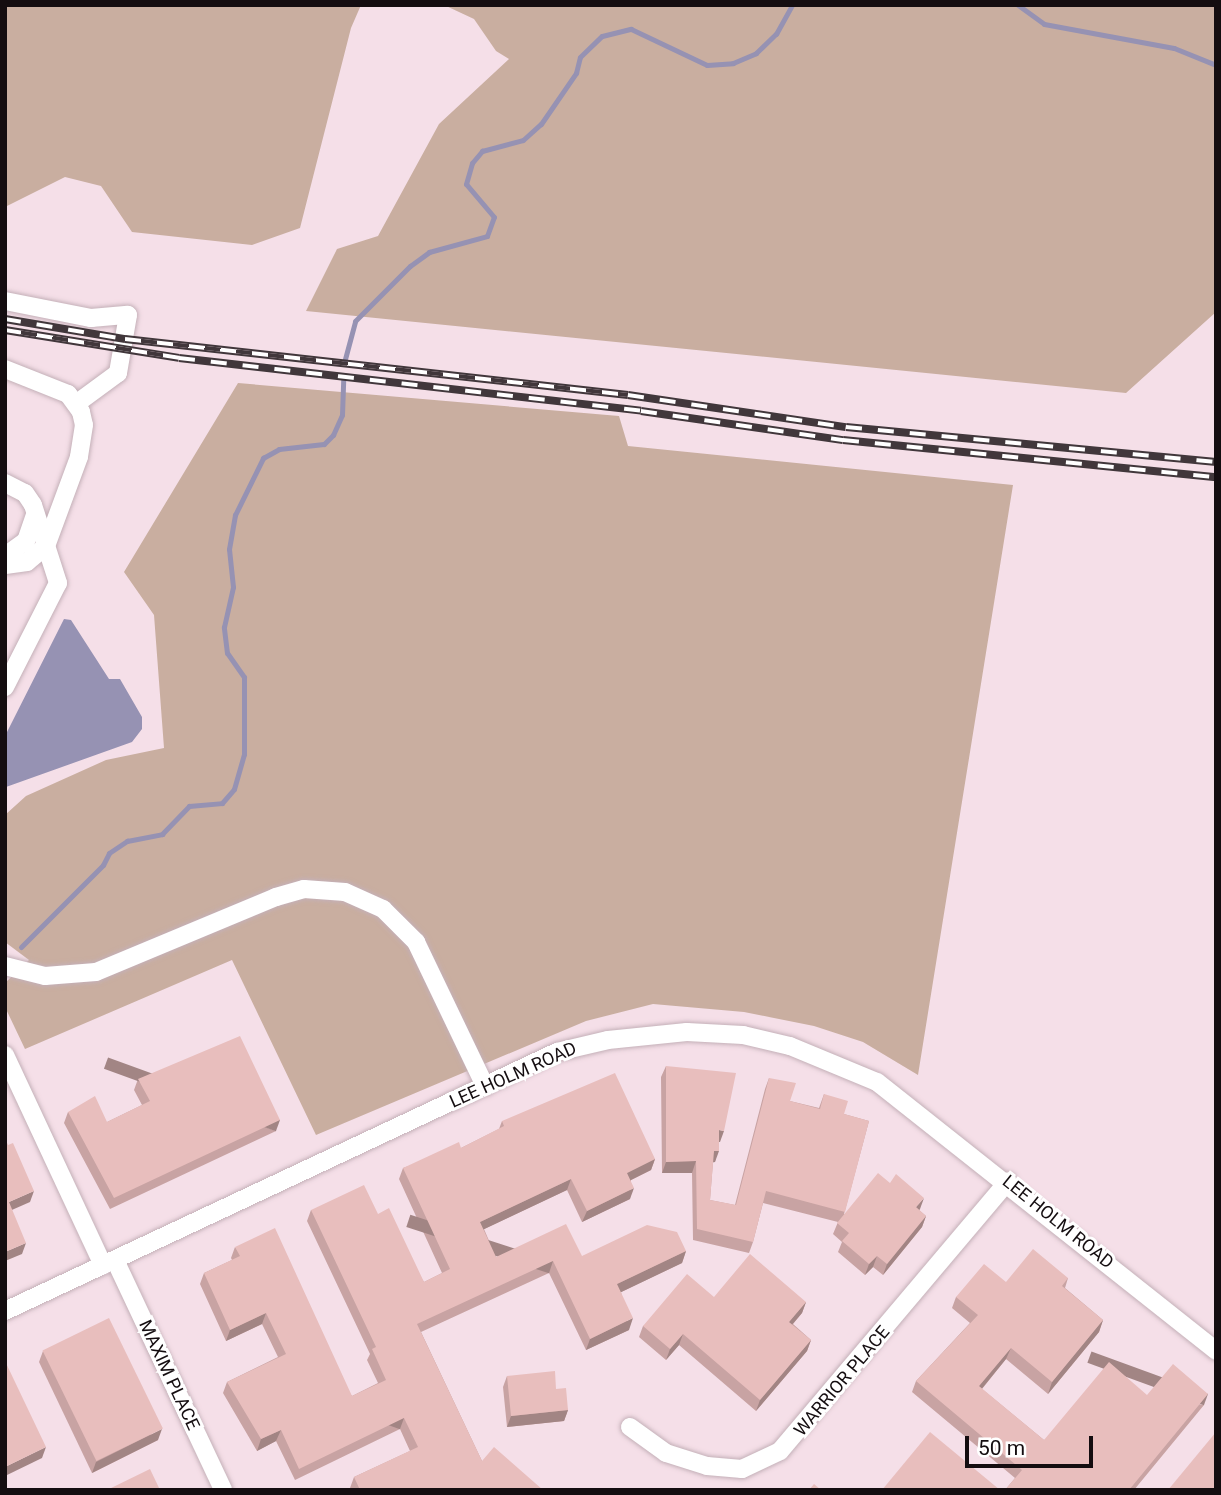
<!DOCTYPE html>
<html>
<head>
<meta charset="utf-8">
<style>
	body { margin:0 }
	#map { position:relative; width:1221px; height:1495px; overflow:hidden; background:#f5dfe8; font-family:Roboto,sans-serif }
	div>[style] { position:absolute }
	.green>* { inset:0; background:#c9aea0 }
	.water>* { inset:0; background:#9692b3 }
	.stream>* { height:5px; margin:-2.5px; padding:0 2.5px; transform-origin:2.5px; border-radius:2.5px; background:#9692b3 }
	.roads { filter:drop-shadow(0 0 2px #c4b0b8) drop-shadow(0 0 2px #c4b0b8) }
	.minor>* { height:18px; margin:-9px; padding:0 9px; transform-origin:9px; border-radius:9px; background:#fff }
	.rail>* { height:8px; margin-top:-4px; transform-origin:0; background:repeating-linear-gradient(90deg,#fff 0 16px,#41373b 0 32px); box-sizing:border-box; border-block:2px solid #41373b }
	.wall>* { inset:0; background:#c8a3a3 }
	.shaded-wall>* { inset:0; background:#a28584; transform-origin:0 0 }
	.building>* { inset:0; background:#e8bebd; transform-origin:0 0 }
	span { translate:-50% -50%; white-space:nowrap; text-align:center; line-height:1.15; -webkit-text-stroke:6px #fff; paint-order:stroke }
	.street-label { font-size:18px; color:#140d10 }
	.frame { position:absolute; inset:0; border:7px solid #140d10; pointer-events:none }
	.scale { position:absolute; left:965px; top:1436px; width:128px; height:32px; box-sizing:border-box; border:4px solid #140d10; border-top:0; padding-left:9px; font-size:21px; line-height:24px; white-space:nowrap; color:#140d10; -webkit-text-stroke:5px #fff; paint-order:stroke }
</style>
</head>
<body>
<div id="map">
	<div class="green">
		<div style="clip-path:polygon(5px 5px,361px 5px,351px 28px,300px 228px,252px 245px,132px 232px,101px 186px,65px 177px,5px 207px)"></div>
		<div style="clip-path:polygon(444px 5px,1216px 5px,1216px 312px,1126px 393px,306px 311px,337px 249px,378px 236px,439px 124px,509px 59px,496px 51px,474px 19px)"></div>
		<div style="clip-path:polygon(238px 383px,619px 416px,628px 446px,1013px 485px,918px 1075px,863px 1042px,814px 1026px,744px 1012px,653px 1004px,586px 1021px,316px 1135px,232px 960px,25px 1049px,5px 1007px,5px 983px,29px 960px,5px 942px,5px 815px,26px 796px,106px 760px,164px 748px,154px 615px,124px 572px)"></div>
	</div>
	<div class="water">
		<div style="clip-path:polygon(64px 619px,71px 620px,109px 679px,120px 679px,142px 717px,142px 729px,132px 742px,6px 787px,5px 736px)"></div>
	</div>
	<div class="stream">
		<div style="left:1018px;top:5px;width:32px;rotate:36deg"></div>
		<div style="left:1044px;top:24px;width:132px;rotate:10.5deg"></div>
		<div style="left:1174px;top:48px;width:45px;rotate:22deg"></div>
		<div style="left:345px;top:359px;width:39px;rotate:-75deg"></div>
		<div style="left:355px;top:321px;width:78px;rotate:-45deg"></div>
		<div style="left:410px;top:266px;width:24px;rotate:-36deg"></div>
		<div style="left:429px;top:252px;width:60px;rotate:-15.4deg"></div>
		<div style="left:487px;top:236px;width:20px;rotate:-70deg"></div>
		<div style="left:494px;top:217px;width:43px;rotate:-130.3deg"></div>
		<div style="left:466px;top:184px;width:22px;rotate:-74deg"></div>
		<div style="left:472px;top:163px;width:16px;rotate:-50deg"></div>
		<div style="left:482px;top:151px;width:42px;rotate:-15deg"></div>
		<div style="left:523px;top:140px;width:24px;rotate:-42deg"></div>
		<div style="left:541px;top:124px;width:62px;rotate:-55.5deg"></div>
		<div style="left:576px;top:73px;width:16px;rotate:-76deg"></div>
		<div style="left:580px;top:57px;width:30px;rotate:-44deg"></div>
		<div style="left:602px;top:36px;width:30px;rotate:-14deg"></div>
		<div style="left:631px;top:29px;width:84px;rotate:25.3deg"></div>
		<div style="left:707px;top:65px;width:26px;rotate:-4deg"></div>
		<div style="left:733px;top:63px;width:25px;rotate:-23deg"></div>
		<div style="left:756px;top:53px;width:28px;rotate:-44deg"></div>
		<div style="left:776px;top:34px;width:33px;rotate:-61deg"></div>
		<div style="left:21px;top:947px;width:116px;rotate:-45deg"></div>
		<div style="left:103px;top:865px;width:13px;rotate:-63deg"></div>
		<div style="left:109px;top:853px;width:22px;rotate:-34deg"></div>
		<div style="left:127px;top:841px;width:36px;rotate:-11deg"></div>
		<div style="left:162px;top:834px;width:39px;rotate:-46deg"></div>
		<div style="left:189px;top:806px;width:33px;rotate:-5deg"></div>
		<div style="left:222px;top:803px;width:18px;rotate:-49deg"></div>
		<div style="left:234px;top:789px;width:36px;rotate:-74deg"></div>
		<div style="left:244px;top:754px;width:77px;rotate:-90deg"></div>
		<div style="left:244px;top:677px;width:29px;rotate:-125deg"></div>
		<div style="left:227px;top:653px;width:26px;rotate:-97deg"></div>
		<div style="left:224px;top:627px;width:41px;rotate:-77.3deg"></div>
		<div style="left:233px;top:587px;width:38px;rotate:-96deg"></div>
		<div style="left:229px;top:549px;width:35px;rotate:-80deg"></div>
		<div style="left:235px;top:515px;width:64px;rotate:-63.8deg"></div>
		<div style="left:263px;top:458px;width:18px;rotate:-29deg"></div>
		<div style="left:279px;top:449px;width:45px;rotate:-6.3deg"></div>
		<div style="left:324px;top:444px;width:13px;rotate:-45deg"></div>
		<div style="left:333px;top:435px;width:22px;rotate:-66deg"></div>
		<div style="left:342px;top:415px;width:35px;rotate:-88deg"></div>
	</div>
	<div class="roads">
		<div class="minor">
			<div style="left:5px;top:301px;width:88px;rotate:11.2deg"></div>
			<div style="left:91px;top:318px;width:37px;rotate:-5deg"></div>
			<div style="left:128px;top:315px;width:59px;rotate:99.8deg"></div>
			<div style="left:118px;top:373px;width:52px;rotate:143.6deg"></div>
			<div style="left:5px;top:369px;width:68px;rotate:21.6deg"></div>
			<div style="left:68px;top:394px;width:22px;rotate:54deg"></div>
			<div style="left:81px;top:412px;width:13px;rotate:77deg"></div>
			<div style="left:84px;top:425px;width:32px;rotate:99deg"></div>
			<div style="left:79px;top:457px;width:95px;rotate:110.3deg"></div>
			<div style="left:46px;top:546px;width:25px;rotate:140deg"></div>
			<div style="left:27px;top:562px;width:22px;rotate:172deg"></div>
			<div style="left:5px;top:483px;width:22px;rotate:27deg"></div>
			<div style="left:25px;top:493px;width:14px;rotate:56deg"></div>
			<div style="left:33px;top:505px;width:82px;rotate:72.2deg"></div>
			<div style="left:58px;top:583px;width:117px;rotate:117deg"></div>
			<div style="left:5px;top:556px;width:26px;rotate:-36deg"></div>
			<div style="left:26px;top:541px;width:28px;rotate:-71deg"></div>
			<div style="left:5px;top:966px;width:41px;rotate:14deg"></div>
			<div style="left:45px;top:976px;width:51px;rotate:-4.5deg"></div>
			<div style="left:96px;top:972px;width:195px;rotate:-22.6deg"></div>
			<div style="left:276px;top:897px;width:29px;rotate:-16deg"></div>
			<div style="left:304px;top:889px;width:41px;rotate:4.2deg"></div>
			<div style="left:345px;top:892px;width:42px;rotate:24.1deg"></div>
			<div style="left:383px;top:909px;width:47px;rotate:45deg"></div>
			<div style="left:416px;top:942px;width:160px;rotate:64.4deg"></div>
			<div style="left:5px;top:1055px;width:232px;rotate:65deg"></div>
			<div style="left:115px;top:1260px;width:254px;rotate:64.8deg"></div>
			<div style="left:5px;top:1311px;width:610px;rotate:-25.14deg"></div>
			<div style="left:557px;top:1052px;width:52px;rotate:-13.2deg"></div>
			<div style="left:608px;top:1040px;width:79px;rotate:-5.8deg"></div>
			<div style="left:687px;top:1032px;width:56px;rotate:3.1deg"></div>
			<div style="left:743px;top:1035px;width:48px;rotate:13.2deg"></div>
			<div style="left:790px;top:1046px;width:94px;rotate:22.5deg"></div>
			<div style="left:877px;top:1082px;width:433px;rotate:38.4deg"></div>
			<div style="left:630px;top:1427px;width:44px;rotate:35.8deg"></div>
			<div style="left:666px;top:1453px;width:43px;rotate:17.6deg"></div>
			<div style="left:707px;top:1466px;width:35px;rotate:5deg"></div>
			<div style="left:742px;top:1469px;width:42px;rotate:-25.3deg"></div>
			<div style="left:780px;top:1451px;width:353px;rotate:-49.8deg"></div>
		</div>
	</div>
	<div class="rail">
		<div style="left:5px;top:319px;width:122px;rotate:9.5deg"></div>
		<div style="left:125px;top:339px;width:506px;rotate:6.35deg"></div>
		<div style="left:628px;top:395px;width:220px;rotate:8.4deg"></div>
		<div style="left:846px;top:427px;width:372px;rotate:5.4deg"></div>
		<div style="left:5px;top:330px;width:176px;rotate:9.1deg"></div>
		<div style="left:179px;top:358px;width:465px;rotate:6.5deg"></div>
		<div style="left:641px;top:411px;width:204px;rotate:8.2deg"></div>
		<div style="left:843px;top:440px;width:375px;rotate:5.7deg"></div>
	</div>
	<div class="wall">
		<div style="clip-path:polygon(666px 1066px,720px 1142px,719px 1142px,715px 1162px,713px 1162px,710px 1200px,735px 1205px,765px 1089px,769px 1078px,790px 1101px,819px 1108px,824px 1094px,844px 1114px,869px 1121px,844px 1214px,920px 1209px,919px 1210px,926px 1216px,922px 1227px,883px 1275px,873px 1267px,865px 1275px,838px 1252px,842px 1242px,833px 1234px,838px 1222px,763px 1203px,753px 1242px,749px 1253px,693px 1240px,692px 1173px,662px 1173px,661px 1077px)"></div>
		<div style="clip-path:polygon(138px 1079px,276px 1131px,110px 1209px,64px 1123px,68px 1112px,107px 1122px,142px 1105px,134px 1090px)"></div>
		<div style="clip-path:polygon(502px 1121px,655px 1159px,651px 1170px,631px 1180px,630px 1199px,582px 1222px,567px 1190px,484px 1229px,496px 1257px,582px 1256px,686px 1251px,682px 1263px,621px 1292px,629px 1330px,586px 1350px,549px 1273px,421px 1332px,482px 1461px,543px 1490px,351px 1490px,350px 1488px,354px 1477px,410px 1451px,400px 1429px,295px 1480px,276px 1441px,257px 1451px,223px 1393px,227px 1382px,278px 1357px,262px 1324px,226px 1341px,200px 1284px,204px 1273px,232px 1260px,231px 1258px,235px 1247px,352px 1396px,378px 1383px,367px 1360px,370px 1354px,307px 1221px,311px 1210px,378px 1214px,424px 1282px,442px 1273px,399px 1179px,403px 1168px,461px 1148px,499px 1129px)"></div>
		<div style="clip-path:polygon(1068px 1278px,1065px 1288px,1103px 1320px,1099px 1332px,1048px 1394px,1006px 1359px,982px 1389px,1044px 1440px,1147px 1395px,1204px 1405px,1134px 1490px,1005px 1490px,1015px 1478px,912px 1392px,916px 1381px,970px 1323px,952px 1308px,956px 1297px,1006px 1282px)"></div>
		<div style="clip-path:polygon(714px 1297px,806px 1302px,802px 1313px,793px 1324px,811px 1340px,807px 1351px,756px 1411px,679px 1345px,666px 1360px,639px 1337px,643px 1326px)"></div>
		<div style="clip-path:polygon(43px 1351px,158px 1440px,92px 1473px,39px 1362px)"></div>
		<div style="clip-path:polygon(507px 1376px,556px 1389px,568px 1410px,564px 1421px,507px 1427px,503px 1387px)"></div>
	</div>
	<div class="shaded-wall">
		<div style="left:280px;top:1120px;width:12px;height:183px;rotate:110deg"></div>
		<div style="clip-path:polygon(719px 1130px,724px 1131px,720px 1142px,715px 1142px)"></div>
		<div style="clip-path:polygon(714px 1151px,719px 1151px,715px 1162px,710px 1163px)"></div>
		<div style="clip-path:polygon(655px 1159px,651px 1170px,623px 1184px,627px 1173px)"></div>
		<div style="clip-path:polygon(696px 1161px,692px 1173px,662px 1173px,666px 1162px)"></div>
		<div style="clip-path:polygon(571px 1179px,567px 1190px,476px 1233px,480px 1222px)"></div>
		<div style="clip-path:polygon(634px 1188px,630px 1199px,582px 1222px,587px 1211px)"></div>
		<div style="clip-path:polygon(34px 1191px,30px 1202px,5px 1213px,9px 1202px)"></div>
		<div style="clip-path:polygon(924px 1198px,920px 1209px,912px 1218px,916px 1207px)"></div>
		<div style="clip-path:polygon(926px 1216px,922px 1227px,883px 1275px,887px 1264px)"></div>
		<div style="clip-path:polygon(26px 1243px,22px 1254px,5px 1261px,5px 1252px)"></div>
		<div style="clip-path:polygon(686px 1251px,682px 1263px,613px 1296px,617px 1284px)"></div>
		<div style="clip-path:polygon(877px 1256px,873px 1267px,865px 1275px,869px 1264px)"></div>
		<div style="left:553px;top:1261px;width:13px;height:150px;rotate:108deg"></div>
		<div style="clip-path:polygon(806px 1302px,802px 1313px,785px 1333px,789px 1322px)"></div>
		<div style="clip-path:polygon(266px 1313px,262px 1324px,226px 1341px,230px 1330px)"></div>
		<div style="clip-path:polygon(633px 1318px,629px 1330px,586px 1350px,590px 1339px)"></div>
		<div style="clip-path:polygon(1103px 1320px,1099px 1332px,1048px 1394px,1052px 1382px)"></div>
		<div style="clip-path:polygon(683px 1334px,679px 1345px,666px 1360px,670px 1349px)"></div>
		<div style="clip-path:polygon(811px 1340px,807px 1351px,756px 1411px,760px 1400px)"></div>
		<div style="clip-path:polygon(1011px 1348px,1006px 1359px,975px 1397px,979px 1386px)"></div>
		<div style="left:1208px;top:1394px;width:12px;height:124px;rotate:110deg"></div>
		<div style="clip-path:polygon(568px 1410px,564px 1421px,507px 1427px,511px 1416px)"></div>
		<div style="left:404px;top:1418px;width:12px;height:117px;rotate:110deg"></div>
		<div style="clip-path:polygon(162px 1429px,158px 1440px,92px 1473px,96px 1462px)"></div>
		<div style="clip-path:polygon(281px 1430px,276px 1441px,257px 1451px,261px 1439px)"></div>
		<div style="clip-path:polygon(46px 1447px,42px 1458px,5px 1476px,5px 1467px)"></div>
	</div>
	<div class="building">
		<div style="clip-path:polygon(240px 1036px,280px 1120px,114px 1198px,68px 1112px,95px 1096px,107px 1122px,150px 1101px,138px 1079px)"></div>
		<div style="clip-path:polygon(666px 1066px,736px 1073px,724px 1131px,719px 1130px,719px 1151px,714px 1151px,710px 1200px,736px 1205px,769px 1078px,796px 1083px,790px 1101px,820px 1109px,824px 1094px,848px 1101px,844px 1114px,869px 1121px,845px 1212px,766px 1191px,753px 1242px,697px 1229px,696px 1161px,666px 1162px)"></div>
		<div style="clip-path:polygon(615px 1073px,655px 1159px,627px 1173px,634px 1188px,587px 1211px,571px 1179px,480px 1222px,496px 1257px,566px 1224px,582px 1256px,647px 1225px,677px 1232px,686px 1251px,617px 1284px,633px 1318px,590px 1339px,553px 1261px,417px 1324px,482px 1461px,494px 1447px,543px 1490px,360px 1490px,354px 1477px,418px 1447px,404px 1418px,299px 1469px,281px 1430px,261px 1439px,227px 1382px,286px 1354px,266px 1313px,230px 1330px,204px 1273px,240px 1256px,235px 1247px,275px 1228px,352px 1396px,386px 1380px,372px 1349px,376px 1347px,311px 1210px,364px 1185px,378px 1214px,389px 1208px,424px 1282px,450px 1269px,403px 1168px,459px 1142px,461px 1148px,504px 1126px,502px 1121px)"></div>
		<div style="clip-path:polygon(5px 1138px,8px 1145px,13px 1143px,34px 1191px,9px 1202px,26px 1243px,5px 1252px)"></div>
		<div style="clip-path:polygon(878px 1173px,890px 1183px,896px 1174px,924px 1198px,916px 1207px,926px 1216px,887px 1264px,877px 1256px,869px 1264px,842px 1241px,849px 1233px,837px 1223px)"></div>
		<div style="clip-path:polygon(1033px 1249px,1068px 1278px,1062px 1286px,1103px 1320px,1052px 1382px,1011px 1348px,979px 1386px,1044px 1440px,1109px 1362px,1147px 1395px,1173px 1364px,1208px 1394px,1129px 1490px,1005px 1490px,1022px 1470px,916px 1381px,978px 1315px,956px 1297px,984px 1264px,1006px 1282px)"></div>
		<div style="clip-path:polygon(750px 1254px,806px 1302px,789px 1322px,811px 1340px,760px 1400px,683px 1334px,670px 1349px,643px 1326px,687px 1274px,714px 1297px)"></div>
		<div style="left:109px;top:1318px;width:123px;height:74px;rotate:64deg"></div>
		<div style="clip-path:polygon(5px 1361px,46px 1447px,5px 1467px)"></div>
		<div style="clip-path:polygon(555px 1371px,556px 1389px,566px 1388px,568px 1410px,511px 1416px,507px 1376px)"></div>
		<div style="clip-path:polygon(930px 1432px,1000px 1490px,882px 1490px)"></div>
		<div style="clip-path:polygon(1216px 1432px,1216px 1490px,1168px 1490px)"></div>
		<div style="clip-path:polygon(150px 1469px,160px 1490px,107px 1490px)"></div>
		<div style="clip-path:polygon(814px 1484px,821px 1490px,809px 1490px)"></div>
	</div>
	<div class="street-label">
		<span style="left:513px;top:1075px;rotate:-24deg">LEE HOLM ROAD</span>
		<span style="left:1058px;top:1222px;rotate:39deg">LEE HOLM ROAD</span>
		<span style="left:169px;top:1375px;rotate:65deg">MAXIM PLACE</span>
		<span style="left:842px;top:1381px;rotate:-50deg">WARRIOR PLACE</span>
	</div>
	<div class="frame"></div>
	<div class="scale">50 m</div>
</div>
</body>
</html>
